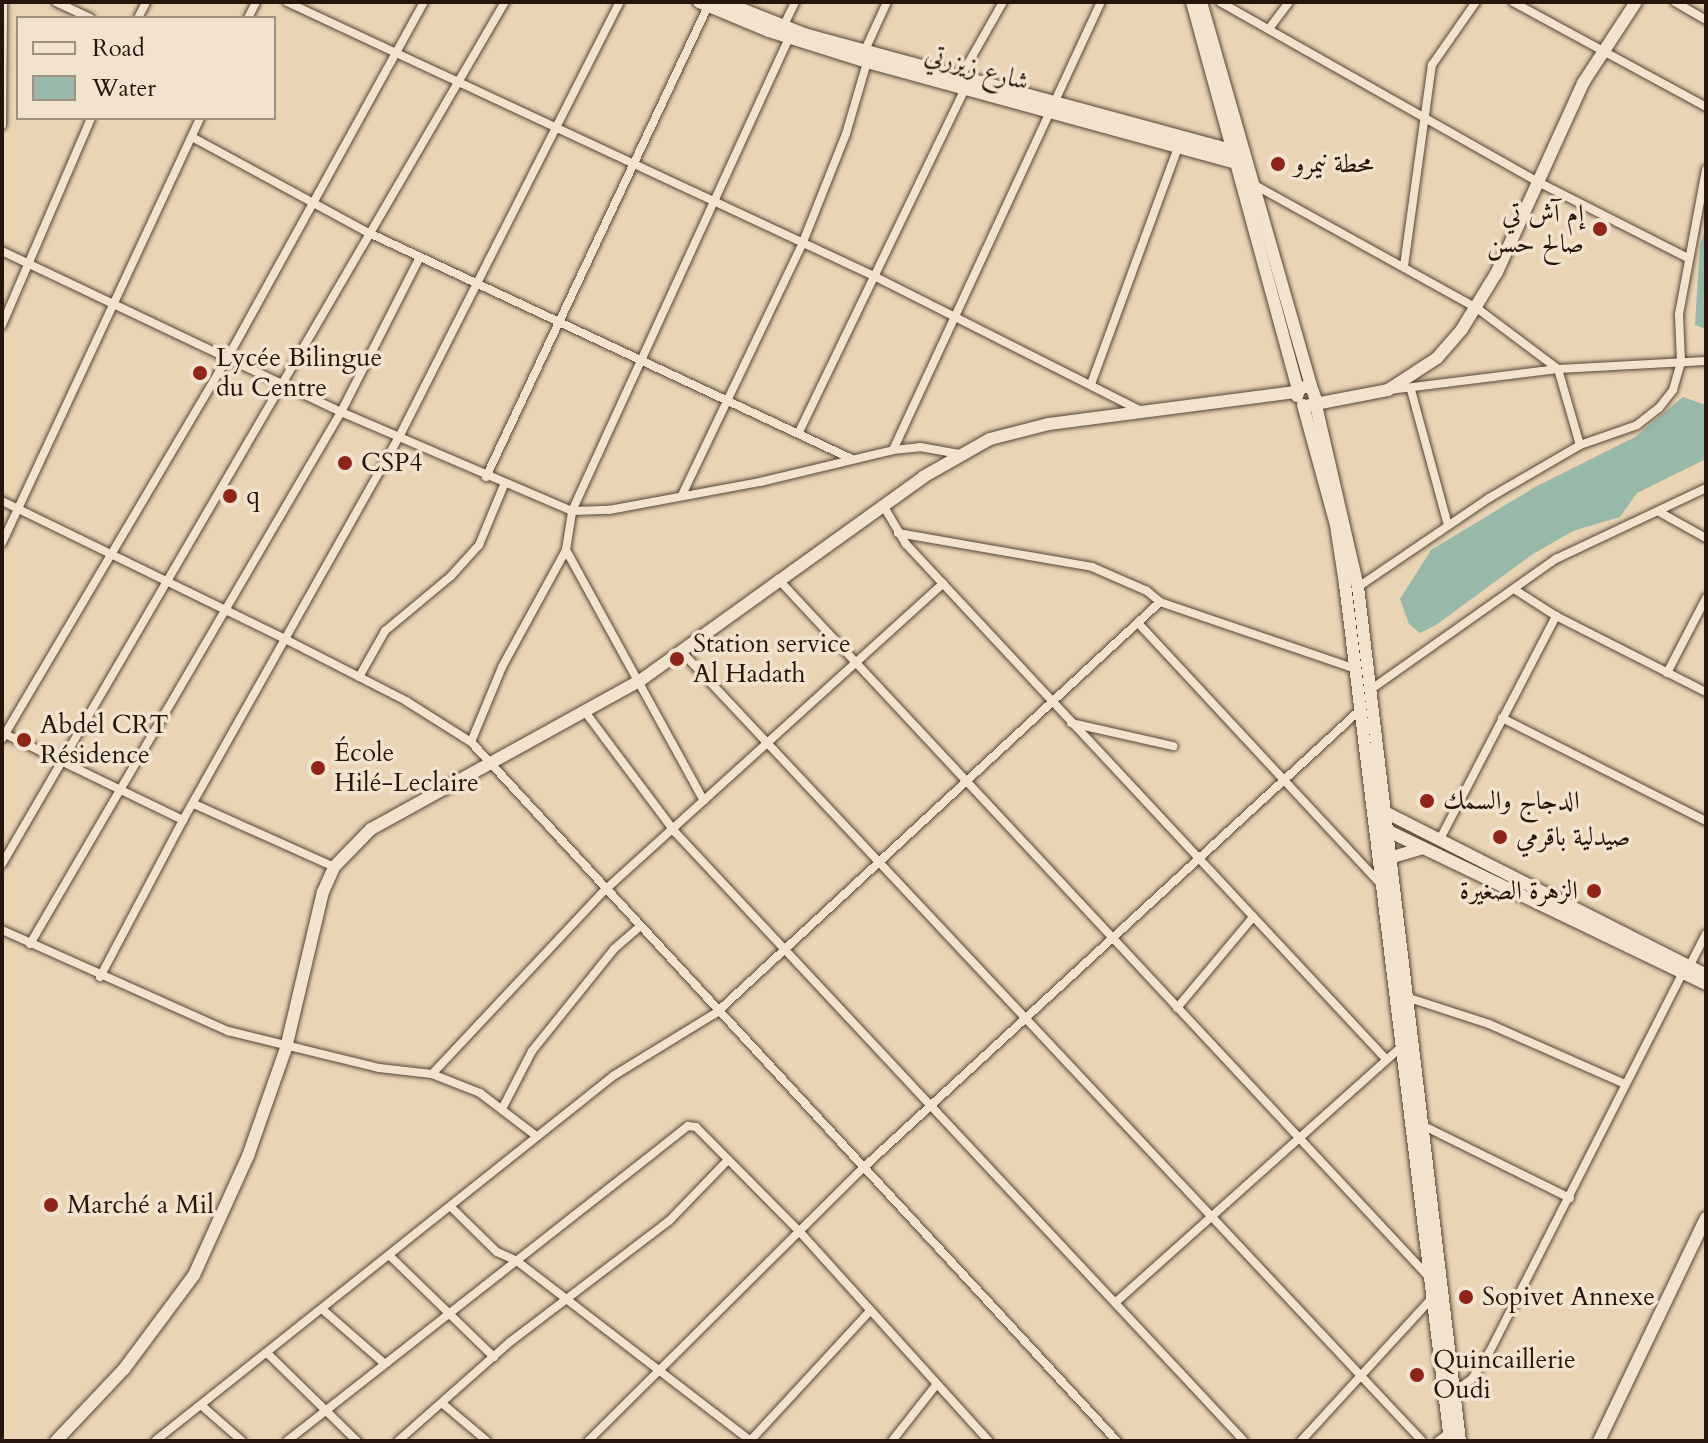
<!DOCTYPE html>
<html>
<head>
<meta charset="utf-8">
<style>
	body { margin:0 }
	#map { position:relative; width:1708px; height:1443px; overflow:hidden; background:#e9d4b4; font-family:Cardo,Amiri,serif }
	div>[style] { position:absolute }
	.water>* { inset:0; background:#98b9a9 }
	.roads { filter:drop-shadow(0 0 2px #554637) drop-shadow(0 0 2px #554637) }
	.street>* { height:8px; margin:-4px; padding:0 4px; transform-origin:4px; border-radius:4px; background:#f1e3ce }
	.secondary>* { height:12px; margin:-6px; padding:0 6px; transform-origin:6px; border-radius:6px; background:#f1e3ce }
	.dots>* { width:22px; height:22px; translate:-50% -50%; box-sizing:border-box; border:4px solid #f1e3ce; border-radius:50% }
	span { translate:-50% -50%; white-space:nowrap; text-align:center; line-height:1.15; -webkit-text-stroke:7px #f1e3ce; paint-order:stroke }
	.street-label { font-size:26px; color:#24160d }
	.poi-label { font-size:26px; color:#24160d }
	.left { translate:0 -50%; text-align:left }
	.right { translate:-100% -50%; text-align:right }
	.frame { position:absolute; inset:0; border:4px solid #24160d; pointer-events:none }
	.legend { position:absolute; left:16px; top:16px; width:260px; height:104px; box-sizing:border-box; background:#f1e3ce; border:2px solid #9f9181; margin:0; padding:10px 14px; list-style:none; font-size:24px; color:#24160d }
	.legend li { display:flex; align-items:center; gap:16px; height:40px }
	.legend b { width:40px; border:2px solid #9f9181 }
</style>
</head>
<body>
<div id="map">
	<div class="water">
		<div style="clip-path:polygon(1706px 226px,1706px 329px,1695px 325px,1700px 246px)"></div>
		<div style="clip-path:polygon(1683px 397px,1706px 405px,1706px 459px,1637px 493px,1620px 517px,1573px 531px,1533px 554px,1436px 625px,1420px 633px,1409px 624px,1400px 599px,1431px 550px,1535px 487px,1635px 437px)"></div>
	</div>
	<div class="roads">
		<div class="street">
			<div style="left:56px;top:2px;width:38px;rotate:25deg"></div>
			<div style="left:287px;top:2px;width:648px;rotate:25.02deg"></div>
			<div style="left:874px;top:276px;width:299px;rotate:26.8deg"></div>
			<div style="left:1220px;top:2px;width:368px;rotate:29.5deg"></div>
			<div style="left:1540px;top:183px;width:166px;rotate:26.9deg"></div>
			<div style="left:1513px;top:2px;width:220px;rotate:28.5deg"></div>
			<div style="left:1675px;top:2px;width:36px;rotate:30deg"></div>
			<div style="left:138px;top:18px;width:18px;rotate:-63deg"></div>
			<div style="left:248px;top:18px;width:18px;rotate:-63deg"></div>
			<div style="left:1271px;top:26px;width:30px;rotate:-53deg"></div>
			<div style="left:783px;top:27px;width:28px;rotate:-64deg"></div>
			<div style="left:865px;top:50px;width:53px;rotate:-65.4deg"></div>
			<div style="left:961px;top:76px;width:85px;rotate:-60.4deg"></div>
			<div style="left:2px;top:125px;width:123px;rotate:-89.5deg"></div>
			<div style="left:192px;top:137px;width:201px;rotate:28.5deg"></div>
			<div style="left:369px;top:233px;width:533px;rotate:25.08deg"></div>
			<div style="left:1251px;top:183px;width:260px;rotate:29deg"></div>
			<div style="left:1478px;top:309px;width:100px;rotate:36.9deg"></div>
			<div style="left:1558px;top:369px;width:79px;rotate:73.9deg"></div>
			<div style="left:2px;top:251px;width:375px;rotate:25.4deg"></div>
			<div style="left:341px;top:412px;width:251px;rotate:23.2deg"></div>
			<div style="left:572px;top:511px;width:37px;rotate:-2deg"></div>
			<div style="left:609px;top:510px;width:154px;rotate:-10.5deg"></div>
			<div style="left:760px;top:482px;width:137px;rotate:-13.5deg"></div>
			<div style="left:893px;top:450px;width:27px;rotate:-6deg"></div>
			<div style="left:920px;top:447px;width:40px;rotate:10deg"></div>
			<div style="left:1404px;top:266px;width:203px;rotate:-82.1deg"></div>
			<div style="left:1432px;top:65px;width:77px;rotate:-55.1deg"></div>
			<div style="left:2px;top:325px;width:225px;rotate:-66.7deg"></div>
			<div style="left:1091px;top:384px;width:252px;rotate:-69.8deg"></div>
			<div style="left:1389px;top:390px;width:170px;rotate:-7.1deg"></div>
			<div style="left:1558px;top:369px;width:148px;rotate:-3.1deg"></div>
			<div style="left:1411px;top:390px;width:140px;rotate:74.7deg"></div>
			<div style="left:799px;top:432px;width:383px;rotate:-64.2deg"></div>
			<div style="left:893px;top:450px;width:494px;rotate:-65.1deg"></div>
			<div style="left:486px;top:477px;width:521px;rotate:-64.76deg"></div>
			<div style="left:682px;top:495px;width:280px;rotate:-64.4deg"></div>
			<div style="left:803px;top:242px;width:116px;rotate:-68.3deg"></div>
			<div style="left:846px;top:134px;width:75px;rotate:-73.7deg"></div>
			<div style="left:2px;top:501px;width:317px;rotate:26deg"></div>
			<div style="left:287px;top:640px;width:134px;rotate:27.1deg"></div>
			<div style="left:406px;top:701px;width:77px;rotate:32.2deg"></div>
			<div style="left:471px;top:742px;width:952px;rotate:47.26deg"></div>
			<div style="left:884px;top:507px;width:43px;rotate:59.3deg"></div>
			<div style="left:906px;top:544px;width:703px;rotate:47.02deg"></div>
			<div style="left:1661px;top:513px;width:51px;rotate:29.1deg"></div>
			<div style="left:898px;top:533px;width:197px;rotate:9.9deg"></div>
			<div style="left:1092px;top:567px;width:60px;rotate:23.6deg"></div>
			<div style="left:1147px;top:591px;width:17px;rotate:40deg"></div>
			<div style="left:1160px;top:602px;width:207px;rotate:18.9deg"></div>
			<div style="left:2px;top:543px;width:469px;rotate:-65deg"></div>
			<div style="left:566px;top:550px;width:286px;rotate:61.2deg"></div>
			<div style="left:778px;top:579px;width:954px;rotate:47deg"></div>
			<div style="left:1358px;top:587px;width:158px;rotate:-34.2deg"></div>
			<div style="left:1489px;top:498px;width:105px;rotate:-30.2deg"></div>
			<div style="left:1580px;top:445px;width:60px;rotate:-19.3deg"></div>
			<div style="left:1637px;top:425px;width:28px;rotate:-38deg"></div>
			<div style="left:1659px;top:408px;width:23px;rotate:-52deg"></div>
			<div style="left:1673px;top:390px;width:29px;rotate:-74deg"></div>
			<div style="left:1681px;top:362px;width:48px;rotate:-92.4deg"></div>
			<div style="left:1679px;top:314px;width:147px;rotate:-79.4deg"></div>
			<div style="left:1517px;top:591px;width:46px;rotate:32.7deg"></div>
			<div style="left:1556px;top:616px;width:168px;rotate:26.9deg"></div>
			<div style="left:1139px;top:624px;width:355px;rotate:47.1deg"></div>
			<div style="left:681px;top:651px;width:1083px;rotate:46.83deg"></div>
			<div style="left:1667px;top:673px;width:85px;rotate:-62.5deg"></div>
			<div style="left:359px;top:677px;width:53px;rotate:-60.5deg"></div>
			<div style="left:385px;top:631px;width:86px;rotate:-39.8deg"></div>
			<div style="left:451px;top:576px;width:42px;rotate:-47.9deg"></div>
			<div style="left:479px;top:545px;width:65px;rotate:-67.4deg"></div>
			<div style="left:1370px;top:690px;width:228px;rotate:-35.2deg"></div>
			<div style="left:1556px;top:559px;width:166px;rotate:-25.3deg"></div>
			<div style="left:586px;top:713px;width:149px;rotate:53.2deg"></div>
			<div style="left:675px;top:832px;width:833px;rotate:46.94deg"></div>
			<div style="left:1502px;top:718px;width:229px;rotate:26.8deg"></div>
			<div style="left:1071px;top:723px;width:105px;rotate:12.7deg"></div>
			<div style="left:3px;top:733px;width:200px;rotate:25.8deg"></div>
			<div style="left:2px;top:739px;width:444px;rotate:-59.4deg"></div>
			<div style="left:228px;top:357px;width:406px;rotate:-61.1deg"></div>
			<div style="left:471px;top:742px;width:81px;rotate:-67.5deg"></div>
			<div style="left:502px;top:667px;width:133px;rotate:-61.3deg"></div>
			<div style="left:566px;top:550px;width:39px;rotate:-81deg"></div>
			<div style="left:572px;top:511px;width:520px;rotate:-65.36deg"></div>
			<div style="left:194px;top:804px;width:154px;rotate:24.2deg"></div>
			<div style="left:1439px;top:841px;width:254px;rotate:-62.5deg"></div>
			<div style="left:2px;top:864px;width:998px;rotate:-59.74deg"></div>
			<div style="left:2px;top:930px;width:248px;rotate:24.1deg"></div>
			<div style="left:228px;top:1031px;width:155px;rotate:13.8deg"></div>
			<div style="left:379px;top:1068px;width:53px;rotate:6.5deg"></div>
			<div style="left:432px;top:1074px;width:52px;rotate:21.6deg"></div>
			<div style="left:480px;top:1093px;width:69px;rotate:37.4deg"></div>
			<div style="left:30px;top:944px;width:616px;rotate:-59.69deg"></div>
			<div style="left:341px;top:412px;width:174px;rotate:-63deg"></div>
			<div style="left:1689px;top:967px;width:37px;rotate:-63deg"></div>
			<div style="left:100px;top:977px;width:178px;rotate:-62.1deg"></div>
			<div style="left:183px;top:820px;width:440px;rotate:-60.6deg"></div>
			<div style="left:399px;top:437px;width:488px;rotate:-63.1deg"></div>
			<div style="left:1406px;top:997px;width:87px;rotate:18deg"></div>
			<div style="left:1489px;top:1024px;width:149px;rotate:23.8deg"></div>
			<div style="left:1177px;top:1008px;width:119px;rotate:-50.1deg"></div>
			<div style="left:432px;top:1074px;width:254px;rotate:-46.8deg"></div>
			<div style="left:606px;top:889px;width:455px;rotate:-42.2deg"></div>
			<div style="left:503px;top:1107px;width:63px;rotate:-62.6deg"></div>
			<div style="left:532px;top:1051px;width:131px;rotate:-51.2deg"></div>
			<div style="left:614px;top:949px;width:35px;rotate:-41deg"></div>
			<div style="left:1422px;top:1125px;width:165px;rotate:26.3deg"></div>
			<div style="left:451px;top:1207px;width:64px;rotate:44.4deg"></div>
			<div style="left:497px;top:1252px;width:22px;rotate:24deg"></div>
			<div style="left:517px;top:1261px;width:295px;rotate:37.6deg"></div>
			<div style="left:390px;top:1256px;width:145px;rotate:44.2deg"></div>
			<div style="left:1117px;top:1301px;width:382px;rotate:-41.8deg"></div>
			<div style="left:322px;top:1309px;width:82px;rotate:41.1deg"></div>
			<div style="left:267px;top:1353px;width:126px;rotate:44.4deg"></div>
			<div style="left:1454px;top:1392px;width:22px;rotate:-36deg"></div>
			<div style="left:1472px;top:1379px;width:31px;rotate:-57deg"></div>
			<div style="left:1489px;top:1353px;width:427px;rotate:-63deg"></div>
			<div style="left:443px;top:1404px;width:57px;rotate:40.1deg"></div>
			<div style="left:201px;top:1405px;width:55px;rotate:41.3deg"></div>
			<div style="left:155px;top:1441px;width:586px;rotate:-38.55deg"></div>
			<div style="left:613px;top:1076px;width:121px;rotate:-31.5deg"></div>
			<div style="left:716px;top:1013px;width:605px;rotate:-42.79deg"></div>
			<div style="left:287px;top:1441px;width:510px;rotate:-38.15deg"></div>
			<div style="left:688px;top:1126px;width:8px;rotate:7deg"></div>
			<div style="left:696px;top:1127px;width:146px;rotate:45.3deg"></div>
			<div style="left:799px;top:1231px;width:283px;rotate:47.9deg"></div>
			<div style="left:398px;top:1441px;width:149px;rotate:-41.5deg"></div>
			<div style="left:510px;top:1342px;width:200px;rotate:-37.3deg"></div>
			<div style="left:669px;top:1221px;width:85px;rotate:-46deg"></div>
			<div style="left:588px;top:1441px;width:387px;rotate:-44.8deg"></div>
			<div style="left:863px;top:1168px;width:674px;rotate:-42.66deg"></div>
			<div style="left:750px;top:1441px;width:176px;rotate:-47.3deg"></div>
			<div style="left:892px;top:1441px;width:71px;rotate:-51.8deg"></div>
			<div style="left:1301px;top:1441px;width:194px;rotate:-47.5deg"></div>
			<div style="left:1438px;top:1441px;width:14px;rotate:-36deg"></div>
		</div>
		<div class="secondary">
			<div style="left:699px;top:2px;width:76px;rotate:22.5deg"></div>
			<div style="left:769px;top:31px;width:103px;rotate:17.6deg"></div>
			<div style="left:867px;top:62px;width:394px;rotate:15.3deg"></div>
			<div style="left:724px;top:2px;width:86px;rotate:21.8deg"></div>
			<div style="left:804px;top:34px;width:455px;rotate:15.2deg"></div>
			<div style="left:1192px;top:2px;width:402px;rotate:74.7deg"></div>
			<div style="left:1201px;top:2px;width:399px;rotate:74deg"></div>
			<div style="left:1297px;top:396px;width:9px;rotate:-69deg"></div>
			<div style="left:1300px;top:388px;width:11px;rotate:-10deg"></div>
			<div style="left:1311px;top:386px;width:15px;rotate:70deg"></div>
			<div style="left:1315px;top:401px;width:191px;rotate:77deg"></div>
			<div style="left:1358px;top:587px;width:860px;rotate:83.19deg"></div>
			<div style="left:1303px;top:405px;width:124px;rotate:74.6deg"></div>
			<div style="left:1336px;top:525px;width:60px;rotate:81.3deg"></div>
			<div style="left:1345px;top:584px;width:863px;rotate:83.01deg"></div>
			<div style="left:1310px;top:405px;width:79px;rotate:-10.9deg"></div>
			<div style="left:1388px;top:390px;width:59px;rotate:-33.1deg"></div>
			<div style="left:1437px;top:358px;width:38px;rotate:-49deg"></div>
			<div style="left:1462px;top:329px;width:67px;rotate:-58.4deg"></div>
			<div style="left:1497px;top:272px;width:208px;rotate:-65.5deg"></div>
			<div style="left:1583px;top:83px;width:97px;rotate:-56.8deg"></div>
			<div style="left:1381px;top:810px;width:364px;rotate:26.9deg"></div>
			<div style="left:1382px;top:828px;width:360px;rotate:25.7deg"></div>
			<div style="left:1389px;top:858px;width:35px;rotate:-16deg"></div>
			<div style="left:56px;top:1441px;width:99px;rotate:-46.6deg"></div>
			<div style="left:124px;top:1369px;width:117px;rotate:-53.3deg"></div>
			<div style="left:194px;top:1275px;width:131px;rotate:-65.6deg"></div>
			<div style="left:248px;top:1156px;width:114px;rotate:-70.6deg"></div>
			<div style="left:286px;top:1048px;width:160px;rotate:-76.7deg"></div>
			<div style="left:323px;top:892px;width:27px;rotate:-66deg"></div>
			<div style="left:334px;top:867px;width:53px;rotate:-45.8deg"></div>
			<div style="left:371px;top:829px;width:308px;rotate:-28.9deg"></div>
			<div style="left:641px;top:680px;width:347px;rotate:-35.7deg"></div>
			<div style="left:923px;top:477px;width:77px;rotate:-29.6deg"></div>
			<div style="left:990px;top:439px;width:61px;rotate:-14.3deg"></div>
			<div style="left:1049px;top:424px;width:250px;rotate:-7.4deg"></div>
			<div style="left:1599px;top:1441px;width:247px;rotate:-64.4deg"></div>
		</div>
	</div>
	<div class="dots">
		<div style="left:1278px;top:164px;background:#8f2418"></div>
		<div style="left:1600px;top:229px;background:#8f2418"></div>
		<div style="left:200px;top:373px;background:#8f2418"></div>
		<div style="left:345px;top:463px;background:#8f2418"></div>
		<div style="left:230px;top:496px;background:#8f2418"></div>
		<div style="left:677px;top:659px;background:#8f2418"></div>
		<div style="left:24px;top:740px;background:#8f2418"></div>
		<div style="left:318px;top:768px;background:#8f2418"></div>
		<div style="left:1427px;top:801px;background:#8f2418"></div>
		<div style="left:1500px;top:837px;background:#8f2418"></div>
		<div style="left:1594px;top:891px;background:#8f2418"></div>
		<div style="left:51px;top:1205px;background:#8f2418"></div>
		<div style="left:1466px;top:1297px;background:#8f2418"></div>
		<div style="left:1417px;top:1375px;background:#8f2418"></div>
	</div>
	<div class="street-label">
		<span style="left:977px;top:68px;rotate:16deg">شارع زيزرتي</span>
	</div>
	<div class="poi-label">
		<span class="left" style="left:1294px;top:164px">محطة نيمرو</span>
		<span class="right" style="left:1584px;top:229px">إم آش تي<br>صالح حسن</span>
		<span class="left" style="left:216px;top:373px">Lycée Bilingue<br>du Centre</span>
		<span class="left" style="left:361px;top:463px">CSP4</span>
		<span class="left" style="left:246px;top:496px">q</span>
		<span class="left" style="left:693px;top:659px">Station service<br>Al Hadath</span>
		<span class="left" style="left:40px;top:740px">Abdel CRT<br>Résidence</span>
		<span class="left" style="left:334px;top:768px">École<br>Hilé-Leclaire</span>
		<span class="left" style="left:1443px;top:801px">الدجاج والسمك</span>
		<span class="left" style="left:1516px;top:837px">صيدلية باقرمي</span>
		<span class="right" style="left:1578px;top:891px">الزهرة الصغيرة</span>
		<span class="left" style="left:67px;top:1205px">Marché a Mil</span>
		<span class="left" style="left:1482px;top:1297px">Sopivet Annexe</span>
		<span class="left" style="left:1433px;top:1375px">Quincaillerie<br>Oudi</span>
	</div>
	<div class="frame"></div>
	<ul class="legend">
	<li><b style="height:10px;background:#f1e3ce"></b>Road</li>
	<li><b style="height:22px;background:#98b9a9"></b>Water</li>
	</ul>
</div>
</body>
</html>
